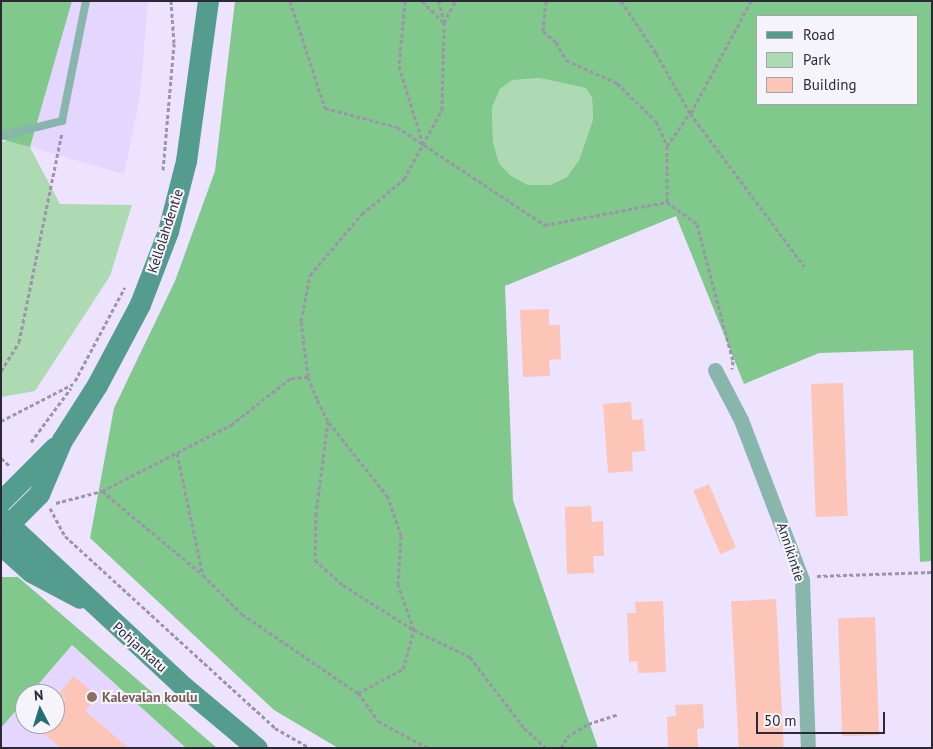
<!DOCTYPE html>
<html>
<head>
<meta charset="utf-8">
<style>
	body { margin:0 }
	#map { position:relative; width:933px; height:749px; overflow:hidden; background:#ede3fe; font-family:"PT Sans",sans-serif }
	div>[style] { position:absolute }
	.built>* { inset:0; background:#e5d6ff }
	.green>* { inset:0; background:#addab3 }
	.forest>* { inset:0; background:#81c88c }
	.building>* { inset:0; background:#fcc5b7; transform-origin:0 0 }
	.path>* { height:3px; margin-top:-1.5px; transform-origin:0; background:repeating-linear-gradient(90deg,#9c95aa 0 4px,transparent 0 6.5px) }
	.lane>* { height:8px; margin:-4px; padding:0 4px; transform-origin:4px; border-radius:4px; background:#88b5ac }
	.street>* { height:15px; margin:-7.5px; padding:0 7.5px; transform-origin:7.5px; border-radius:7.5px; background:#88b5ac }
	.secondary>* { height:21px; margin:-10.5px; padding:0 10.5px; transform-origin:10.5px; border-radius:10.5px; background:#549c8e }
	.dots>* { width:14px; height:14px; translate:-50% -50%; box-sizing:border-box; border:2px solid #f6f4fb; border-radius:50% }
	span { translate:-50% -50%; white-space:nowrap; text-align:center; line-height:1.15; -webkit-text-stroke:4px #f6f4fb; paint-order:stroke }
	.street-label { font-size:14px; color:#2d2835 }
	.education-label { font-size:14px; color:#785e54; font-weight:700 }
	.left { translate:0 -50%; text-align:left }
	.frame { position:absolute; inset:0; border:2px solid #2d2835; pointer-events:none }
	.legend { position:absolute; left:756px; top:15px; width:162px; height:90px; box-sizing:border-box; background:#f6f4fb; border:1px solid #a6a2ac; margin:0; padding:6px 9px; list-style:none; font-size:15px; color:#2d2835 }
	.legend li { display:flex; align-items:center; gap:10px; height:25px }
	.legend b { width:25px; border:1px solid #a6a2ac }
	.north { position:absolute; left:15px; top:684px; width:50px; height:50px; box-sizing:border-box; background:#f6f4fb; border:1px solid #a6a2ac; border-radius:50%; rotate:355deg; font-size:14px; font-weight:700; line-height:20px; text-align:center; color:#2d2835 }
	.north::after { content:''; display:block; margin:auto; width:18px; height:22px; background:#246f71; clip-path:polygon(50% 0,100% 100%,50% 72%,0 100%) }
	.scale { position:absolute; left:756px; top:712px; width:129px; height:22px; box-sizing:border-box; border:2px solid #2d2835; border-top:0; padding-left:6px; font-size:15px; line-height:18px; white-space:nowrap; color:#2d2835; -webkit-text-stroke:4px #f6f4fb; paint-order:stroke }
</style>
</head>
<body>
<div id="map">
	<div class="built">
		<div style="clip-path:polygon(72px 1px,148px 1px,140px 96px,124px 174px,30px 147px)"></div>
		<div style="clip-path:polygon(71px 645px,186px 748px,1px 748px,1px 728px,25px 700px,25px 724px,55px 724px,55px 694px,30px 694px)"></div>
	</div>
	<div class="green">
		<div style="clip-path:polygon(539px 78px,586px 88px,592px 98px,593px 118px,579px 160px,567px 177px,550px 185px,528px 185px,510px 175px,499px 163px,493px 142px,492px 108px,500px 89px,512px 79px)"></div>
		<div style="clip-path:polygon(24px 136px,60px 204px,132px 205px,110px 276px,35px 391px,1px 397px,1px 142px)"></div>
	</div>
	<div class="forest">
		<div style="clip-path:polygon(1px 1px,72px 1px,30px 147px,1px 139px)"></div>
		<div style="clip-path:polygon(evenodd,235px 1px,932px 1px,932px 561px,920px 562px,913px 350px,819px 353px,744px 384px,676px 216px,505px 286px,513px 500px,598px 748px,338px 748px,274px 710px,90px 538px,114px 408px,175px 281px,215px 171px,235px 1px,757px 16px,917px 16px,917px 104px,757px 104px,757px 16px,235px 1px,539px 78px,586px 88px,592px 98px,593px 119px,579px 160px,567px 177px,550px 185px,528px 185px,510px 175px,499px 163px,493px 142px,492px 108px,500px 89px,512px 80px,539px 78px)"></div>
		<div style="clip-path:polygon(1px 577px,18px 577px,217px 748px,186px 748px,72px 645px,30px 694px,25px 694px,25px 700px,1px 728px)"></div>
	</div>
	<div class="building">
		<div style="clip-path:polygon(549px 309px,549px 325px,560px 325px,561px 359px,549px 360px,550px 376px,523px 377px,520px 310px)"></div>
		<div style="left:843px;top:383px;width:133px;height:32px;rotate:88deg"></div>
		<div style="clip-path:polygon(631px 402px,632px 420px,643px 419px,645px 451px,632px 452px,633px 471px,608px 473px,603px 404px)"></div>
		<div style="left:709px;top:484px;width:69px;height:17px;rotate:67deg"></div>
		<div style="clip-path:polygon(591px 506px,592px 522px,603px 521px,604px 556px,593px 556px,594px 573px,567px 574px,565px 507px)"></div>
		<div style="left:776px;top:599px;width:149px;height:45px;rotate:87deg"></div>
		<div style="clip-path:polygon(663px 601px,666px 672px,638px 673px,637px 661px,629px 662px,627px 613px,636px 613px,635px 602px)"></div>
		<div style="left:875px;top:617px;width:118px;height:37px;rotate:88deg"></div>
		<div style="clip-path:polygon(73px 676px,98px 696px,85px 711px,129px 748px,61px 748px,31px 724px,55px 724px,55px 712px,66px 699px,59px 694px)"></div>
		<div style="clip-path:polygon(703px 704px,704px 728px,697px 729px,698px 748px,668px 748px,667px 717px,676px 716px,675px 705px)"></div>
	</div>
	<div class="path">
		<div style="left:290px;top:1px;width:113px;rotate:71.9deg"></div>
		<div style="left:325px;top:108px;width:74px;rotate:14.8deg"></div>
		<div style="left:397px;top:127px;width:178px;rotate:33.5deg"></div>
		<div style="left:545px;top:225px;width:124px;rotate:-10.7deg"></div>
		<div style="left:667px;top:202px;width:37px;rotate:36deg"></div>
		<div style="left:697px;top:224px;width:142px;rotate:75.3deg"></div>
		<div style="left:733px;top:361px;width:8px;rotate:97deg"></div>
		<div style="left:405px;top:1px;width:65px;rotate:95.3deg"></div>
		<div style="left:399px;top:66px;width:82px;rotate:72.9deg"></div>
		<div style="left:422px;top:1px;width:31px;rotate:45deg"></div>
		<div style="left:546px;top:1px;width:30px;rotate:96deg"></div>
		<div style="left:543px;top:31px;width:17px;rotate:40deg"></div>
		<div style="left:556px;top:42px;width:21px;rotate:61deg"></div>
		<div style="left:566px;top:60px;width:56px;rotate:24.3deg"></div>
		<div style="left:617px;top:83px;width:54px;rotate:44.3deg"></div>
		<div style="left:656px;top:121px;width:27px;rotate:66deg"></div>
		<div style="left:621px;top:1px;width:63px;rotate:56.1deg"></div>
		<div style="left:656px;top:53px;width:69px;rotate:60.5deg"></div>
		<div style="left:444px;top:23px;width:25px;rotate:-63deg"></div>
		<div style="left:691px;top:113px;width:127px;rotate:-61.8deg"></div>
		<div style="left:163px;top:170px;width:127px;rotate:-85deg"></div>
		<div style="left:174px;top:43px;width:42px;rotate:-94.1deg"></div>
		<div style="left:667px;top:202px;width:56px;rotate:-90deg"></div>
		<div style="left:667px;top:146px;width:40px;rotate:-55.1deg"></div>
		<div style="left:690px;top:113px;width:191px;rotate:53.3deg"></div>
		<div style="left:1px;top:371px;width:34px;rotate:-58deg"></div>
		<div style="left:19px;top:342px;width:213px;rotate:-78.4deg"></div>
		<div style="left:75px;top:381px;width:106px;rotate:-62deg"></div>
		<div style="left:1px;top:421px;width:81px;rotate:-27.2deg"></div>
		<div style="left:328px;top:421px;width:93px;rotate:97.4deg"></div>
		<div style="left:316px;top:513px;width:47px;rotate:91.2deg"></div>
		<div style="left:315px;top:560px;width:38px;rotate:42deg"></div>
		<div style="left:343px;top:585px;width:84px;rotate:32.4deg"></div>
		<div style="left:414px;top:630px;width:62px;rotate:25.7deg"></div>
		<div style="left:470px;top:657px;width:89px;rotate:52.7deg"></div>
		<div style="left:524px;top:728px;width:30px;rotate:42deg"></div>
		<div style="left:31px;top:442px;width:67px;rotate:-53.5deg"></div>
		<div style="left:177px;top:453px;width:125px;rotate:78deg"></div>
		<div style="left:203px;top:575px;width:55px;rotate:45deg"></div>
		<div style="left:242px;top:614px;width:140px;rotate:34.3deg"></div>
		<div style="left:358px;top:693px;width:34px;rotate:54deg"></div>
		<div style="left:378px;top:721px;width:57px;rotate:28.4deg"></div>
		<div style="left:1px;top:458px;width:12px;rotate:42deg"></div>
		<div style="left:102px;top:491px;width:131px;rotate:39.7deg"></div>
		<div style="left:56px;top:503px;width:48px;rotate:-14.6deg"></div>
		<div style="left:102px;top:491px;width:145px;rotate:-27.1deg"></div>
		<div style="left:231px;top:425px;width:76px;rotate:-38.1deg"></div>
		<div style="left:291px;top:378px;width:17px;rotate:-3deg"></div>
		<div style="left:50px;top:508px;width:32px;rotate:62deg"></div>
		<div style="left:65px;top:536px;width:285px;rotate:42.4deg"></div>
		<div style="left:275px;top:728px;width:40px;rotate:29.7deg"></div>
		<div style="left:817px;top:576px;width:115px;rotate:-2deg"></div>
		<div style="left:358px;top:693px;width:51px;rotate:-28.1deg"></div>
		<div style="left:403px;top:669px;width:41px;rotate:-74.2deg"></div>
		<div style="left:414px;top:630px;width:48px;rotate:-109.6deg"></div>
		<div style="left:398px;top:585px;width:49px;rotate:-86.5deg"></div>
		<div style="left:401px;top:536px;width:41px;rotate:-108.4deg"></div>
		<div style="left:388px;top:497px;width:97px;rotate:-128.3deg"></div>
		<div style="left:328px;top:421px;width:25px;rotate:-117deg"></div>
		<div style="left:317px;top:399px;width:24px;rotate:-112deg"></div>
		<div style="left:308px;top:377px;width:56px;rotate:-97.1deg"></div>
		<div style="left:301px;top:321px;width:47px;rotate:-78.9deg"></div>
		<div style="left:310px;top:275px;width:80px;rotate:-49.6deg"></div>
		<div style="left:362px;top:214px;width:55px;rotate:-39.8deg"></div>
		<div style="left:404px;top:179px;width:79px;rotate:-61.2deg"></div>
		<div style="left:442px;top:110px;width:87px;rotate:-88.7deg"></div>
		<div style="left:444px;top:23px;width:23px;rotate:-103deg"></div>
		<div style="left:561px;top:748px;width:13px;rotate:-61deg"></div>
		<div style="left:567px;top:737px;width:25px;rotate:-32deg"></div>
		<div style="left:588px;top:724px;width:32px;rotate:-18deg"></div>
	</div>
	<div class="lane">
		<div style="left:1px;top:136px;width:63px;rotate:-13.8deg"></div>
		<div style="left:62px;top:121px;width:122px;rotate:-78.7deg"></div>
	</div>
	<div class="street">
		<div style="left:715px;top:370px;width:56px;rotate:62.5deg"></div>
		<div style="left:741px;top:420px;width:171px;rotate:69.1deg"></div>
		<div style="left:802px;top:580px;width:168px;rotate:88deg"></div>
	</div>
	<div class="secondary">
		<div style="left:1px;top:501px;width:76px;rotate:-45deg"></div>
		<div style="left:1px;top:517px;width:250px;rotate:42.9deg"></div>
		<div style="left:184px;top:687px;width:95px;rotate:39.9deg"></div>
		<div style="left:1px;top:532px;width:54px;rotate:-45deg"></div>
		<div style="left:39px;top:494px;width:59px;rotate:-66.9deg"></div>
		<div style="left:62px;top:440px;width:65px;rotate:-57.5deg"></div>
		<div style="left:97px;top:385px;width:92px;rotate:-62deg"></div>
		<div style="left:140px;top:304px;width:78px;rotate:-69deg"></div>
		<div style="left:168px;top:231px;width:72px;rotate:-75.6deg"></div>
		<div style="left:186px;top:161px;width:162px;rotate:-82.2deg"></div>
		<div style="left:1px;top:545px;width:40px;rotate:42deg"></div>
		<div style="left:31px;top:572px;width:55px;rotate:28deg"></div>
	</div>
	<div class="dots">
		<div style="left:92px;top:697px;background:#8d6e63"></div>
	</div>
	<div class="street-label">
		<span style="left:165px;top:231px;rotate:-72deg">Kellolahdentie</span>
		<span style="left:791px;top:552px;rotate:72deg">Annikintie</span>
		<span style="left:140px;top:647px;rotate:42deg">Pohjankatu</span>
	</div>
	<div class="education-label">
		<span class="left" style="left:102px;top:697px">Kalevalan koulu</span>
	</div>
	<div class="frame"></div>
	<ul class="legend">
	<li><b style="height:6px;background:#549c8e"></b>Road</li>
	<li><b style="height:14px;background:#addab3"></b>Park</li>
	<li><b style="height:14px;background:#fcc5b7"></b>Building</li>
	</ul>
	<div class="north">N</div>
	<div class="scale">50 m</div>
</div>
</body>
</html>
